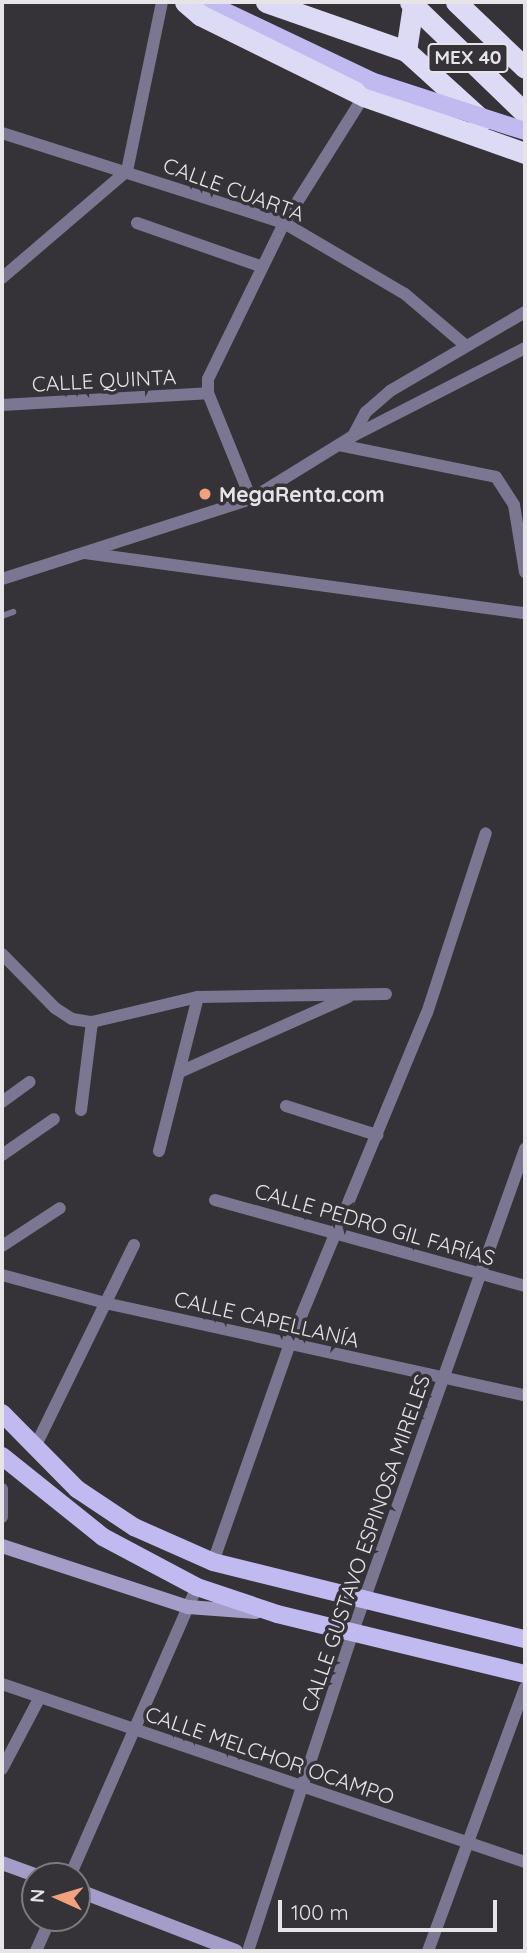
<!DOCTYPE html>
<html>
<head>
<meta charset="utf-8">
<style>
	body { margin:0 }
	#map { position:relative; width:527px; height:1953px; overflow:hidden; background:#353338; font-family:Quicksand,sans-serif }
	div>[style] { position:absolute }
	.lane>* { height:6px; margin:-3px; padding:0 3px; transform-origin:3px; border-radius:3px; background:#7b7792 }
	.street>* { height:12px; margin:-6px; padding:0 6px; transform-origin:6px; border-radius:6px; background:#7b7792 }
	.secondary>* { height:14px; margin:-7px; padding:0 7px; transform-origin:7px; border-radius:7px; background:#a39dc8 }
	.primary>* { height:18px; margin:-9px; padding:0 9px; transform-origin:9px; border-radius:9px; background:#c1baf1 }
	.highway>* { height:21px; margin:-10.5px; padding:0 10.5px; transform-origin:10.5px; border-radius:10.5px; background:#dddaf5 }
	.primary-bridge>* { height:18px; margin:-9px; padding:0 9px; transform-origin:9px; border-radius:9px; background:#c1baf1 }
	.dots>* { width:19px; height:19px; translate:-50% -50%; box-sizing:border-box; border:4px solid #353338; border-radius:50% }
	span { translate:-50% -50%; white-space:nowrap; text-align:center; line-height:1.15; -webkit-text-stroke:7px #353338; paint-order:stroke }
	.shield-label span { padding:2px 5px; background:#353338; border:2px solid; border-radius:5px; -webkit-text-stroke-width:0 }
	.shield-label { font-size:19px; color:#e6e4e7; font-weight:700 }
	.street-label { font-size:21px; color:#e6e4e7 }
	.poi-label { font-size:21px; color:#e6e4e7; font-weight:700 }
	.left { translate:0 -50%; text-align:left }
	.frame { position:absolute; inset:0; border:4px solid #e6e4e7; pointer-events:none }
	.north { position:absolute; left:21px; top:1862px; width:70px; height:70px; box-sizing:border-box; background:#353338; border:2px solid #7c7a7e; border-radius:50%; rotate:274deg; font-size:19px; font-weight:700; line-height:28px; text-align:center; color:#e6e4e7 }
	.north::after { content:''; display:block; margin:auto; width:24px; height:32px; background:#f1a17c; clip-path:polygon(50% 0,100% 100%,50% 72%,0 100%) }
	.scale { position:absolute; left:278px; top:1900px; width:219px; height:32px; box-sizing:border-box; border:4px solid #e6e4e7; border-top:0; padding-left:9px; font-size:21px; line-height:24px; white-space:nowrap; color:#e6e4e7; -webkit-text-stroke:5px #353338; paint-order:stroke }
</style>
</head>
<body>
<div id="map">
	<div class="lane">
		<div style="left:2px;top:616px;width:12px;rotate:-20deg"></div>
	</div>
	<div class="street">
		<div style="left:2px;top:133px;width:296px;rotate:17.7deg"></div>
		<div style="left:284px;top:223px;width:140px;rotate:30.4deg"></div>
		<div style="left:405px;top:294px;width:80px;rotate:40.4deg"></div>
		<div style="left:137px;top:223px;width:130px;rotate:19.3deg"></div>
		<div style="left:2px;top:278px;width:165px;rotate:-40.6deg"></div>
		<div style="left:127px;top:171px;width:173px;rotate:-78.3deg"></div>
		<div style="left:2px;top:405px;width:206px;rotate:-3.3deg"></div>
		<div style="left:353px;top:436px;width:27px;rotate:-62deg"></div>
		<div style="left:366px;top:412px;width:32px;rotate:-41deg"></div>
		<div style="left:390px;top:391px;width:156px;rotate:-30.3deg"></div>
		<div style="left:339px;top:445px;width:160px;rotate:11.5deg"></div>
		<div style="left:496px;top:477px;width:33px;rotate:57deg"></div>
		<div style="left:514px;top:505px;width:68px;rotate:80.7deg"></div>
		<div style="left:251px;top:499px;width:114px;rotate:-112.1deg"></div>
		<div style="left:208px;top:393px;width:14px;rotate:-90deg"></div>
		<div style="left:208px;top:379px;width:174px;rotate:-64deg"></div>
		<div style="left:284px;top:223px;width:150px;rotate:-57.8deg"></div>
		<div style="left:85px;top:553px;width:444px;rotate:7.8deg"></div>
		<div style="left:2px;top:579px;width:262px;rotate:-17.8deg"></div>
		<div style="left:251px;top:499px;width:120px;rotate:-31.7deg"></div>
		<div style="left:353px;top:436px;width:193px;rotate:-27.1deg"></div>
		<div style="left:2px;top:954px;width:76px;rotate:45.5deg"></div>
		<div style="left:55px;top:1008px;width:20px;rotate:33deg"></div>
		<div style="left:72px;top:1019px;width:20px;rotate:9deg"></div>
		<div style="left:92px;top:1022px;width:109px;rotate:-13.3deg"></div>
		<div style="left:198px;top:997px;width:188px;rotate:-0.9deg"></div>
		<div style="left:182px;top:1071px;width:182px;rotate:-24deg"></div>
		<div style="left:2px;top:1102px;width:34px;rotate:-36deg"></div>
		<div style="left:286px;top:1106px;width:96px;rotate:17.7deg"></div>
		<div style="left:81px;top:1110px;width:89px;rotate:-82.9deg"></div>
		<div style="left:159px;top:1151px;width:159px;rotate:-75.8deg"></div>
		<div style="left:2px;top:1155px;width:63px;rotate:-34.7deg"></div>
		<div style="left:215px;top:1200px;width:322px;rotate:15.5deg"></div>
		<div style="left:2px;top:1246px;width:69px;rotate:-33.2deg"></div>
		<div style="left:2px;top:1275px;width:107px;rotate:15.2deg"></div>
		<div style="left:105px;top:1303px;width:430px;rotate:12.4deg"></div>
		<div style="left:35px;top:1447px;width:225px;rotate:-63.9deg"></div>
		<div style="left:2px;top:1489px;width:28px;rotate:90deg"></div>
		<div style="left:213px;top:1562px;width:232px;rotate:-70.6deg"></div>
		<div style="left:290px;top:1343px;width:357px;rotate:-67.5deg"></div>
		<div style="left:427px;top:1013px;width:189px;rotate:-71.9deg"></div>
		<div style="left:2px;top:1684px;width:552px;rotate:18.8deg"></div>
		<div style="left:2px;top:1769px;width:81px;rotate:-62.2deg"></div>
		<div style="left:70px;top:1876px;width:316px;rotate:-66.3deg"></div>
		<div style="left:36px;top:1951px;width:36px;rotate:-66deg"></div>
		<div style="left:248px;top:1951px;width:337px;rotate:-71.8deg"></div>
		<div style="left:353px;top:1631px;width:512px;rotate:-70.36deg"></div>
		<div style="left:428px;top:1951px;width:280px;rotate:-69.8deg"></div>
	</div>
	<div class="secondary">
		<div style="left:2px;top:1546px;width:196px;rotate:18.2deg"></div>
		<div style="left:188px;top:1607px;width:68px;rotate:4.2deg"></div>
		<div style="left:2px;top:1863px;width:38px;rotate:20deg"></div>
		<div style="left:77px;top:1890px;width:170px;rotate:21deg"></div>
	</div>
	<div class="primary">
		<div style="left:205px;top:2px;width:184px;rotate:25.4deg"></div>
		<div style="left:2px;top:1413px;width:107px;rotate:45.4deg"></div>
		<div style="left:77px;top:1489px;width:69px;rotate:33.7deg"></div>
		<div style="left:134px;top:1527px;width:86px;rotate:23.9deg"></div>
		<div style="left:213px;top:1562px;width:321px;rotate:13.9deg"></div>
		<div style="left:2px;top:1456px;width:129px;rotate:38.7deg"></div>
		<div style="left:103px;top:1537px;width:106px;rotate:28deg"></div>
		<div style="left:197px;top:1587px;width:84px;rotate:18.6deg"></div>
		<div style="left:277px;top:1614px;width:255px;rotate:13.6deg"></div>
	</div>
	<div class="highway">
		<div style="left:185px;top:2px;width:20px;rotate:41deg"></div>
		<div style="left:200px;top:15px;width:183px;rotate:26.3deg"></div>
		<div style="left:364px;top:96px;width:171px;rotate:19.5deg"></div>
		<div style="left:266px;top:2px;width:148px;rotate:19.3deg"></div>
		<div style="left:406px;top:51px;width:47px;rotate:-81.3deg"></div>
		<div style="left:410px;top:2px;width:160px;rotate:44deg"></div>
		<div style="left:456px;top:2px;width:95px;rotate:43.7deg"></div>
		<div style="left:406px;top:51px;width:103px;rotate:42.2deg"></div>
	</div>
	<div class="primary-bridge">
		<div style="left:371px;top:81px;width:162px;rotate:18deg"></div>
	</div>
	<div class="dots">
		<div style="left:205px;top:494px;background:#f1a17c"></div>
	</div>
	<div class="shield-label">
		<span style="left:468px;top:58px">MEX 40</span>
	</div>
	<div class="street-label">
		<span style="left:234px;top:189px;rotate:20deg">CALLE CUARTA</span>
		<span style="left:104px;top:380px;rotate:-3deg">CALLE QUINTA</span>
		<span style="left:375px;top:1224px;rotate:16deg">CALLE PEDRO GIL FARÍAS</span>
		<span style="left:267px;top:1319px;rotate:13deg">CALLE CAPELLANÍA</span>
		<span style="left:365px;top:1543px;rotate:-71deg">CALLE GUSTAVO ESPINOSA MIRELES</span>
		<span style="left:270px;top:1755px;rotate:19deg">CALLE MELCHOR OCAMPO</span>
	</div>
	<div class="poi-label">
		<span class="left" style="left:219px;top:494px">MegaRenta.com</span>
	</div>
	<div class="frame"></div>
	<div class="north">N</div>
	<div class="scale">100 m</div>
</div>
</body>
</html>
